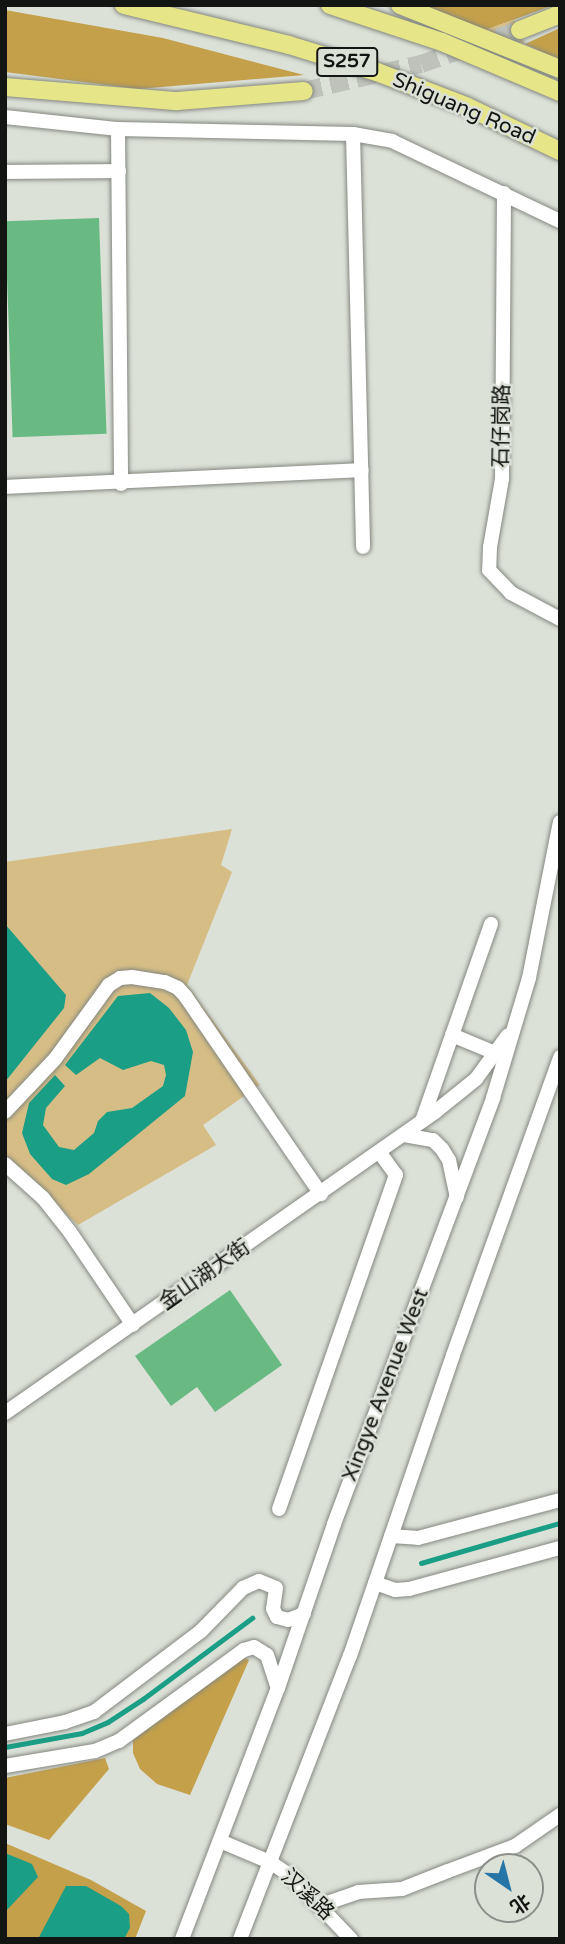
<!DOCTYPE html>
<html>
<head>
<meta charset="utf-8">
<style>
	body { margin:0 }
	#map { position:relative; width:565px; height:1944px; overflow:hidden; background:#dce1d8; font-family:"Varela Round","Noto Sans SC",sans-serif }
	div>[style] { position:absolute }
	.green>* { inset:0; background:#d6bd85 }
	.forest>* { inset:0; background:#c4a04a }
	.water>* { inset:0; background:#1a9e85 }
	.stream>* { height:4.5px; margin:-2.25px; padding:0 2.25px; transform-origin:2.25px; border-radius:2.25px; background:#1a9e85 }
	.building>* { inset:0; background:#69b982; transform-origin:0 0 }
	.major-tunnel>* { height:18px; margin-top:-9px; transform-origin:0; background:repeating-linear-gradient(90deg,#bec2ba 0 18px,transparent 0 27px) }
	.roads { filter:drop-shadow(0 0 2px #848880) drop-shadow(0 0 2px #848880) }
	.minor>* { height:14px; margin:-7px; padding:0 7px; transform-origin:7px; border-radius:7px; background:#fff }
	.major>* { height:18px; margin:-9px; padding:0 9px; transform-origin:9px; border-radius:9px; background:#e6e588 }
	span { translate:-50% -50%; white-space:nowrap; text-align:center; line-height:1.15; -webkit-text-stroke:5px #dce1d8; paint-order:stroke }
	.shield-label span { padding:2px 5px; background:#dce1d8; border:2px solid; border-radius:5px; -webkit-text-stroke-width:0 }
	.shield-label { font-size:19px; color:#131512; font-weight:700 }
	.street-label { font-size:21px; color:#131512 }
	.frame { position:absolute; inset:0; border:7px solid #131512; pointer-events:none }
	.north { position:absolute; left:474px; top:1853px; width:70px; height:70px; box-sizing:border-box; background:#dce1d8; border:2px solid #8c8f89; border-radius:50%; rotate:145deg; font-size:19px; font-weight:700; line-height:28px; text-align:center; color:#131512 }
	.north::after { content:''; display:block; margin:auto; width:24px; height:32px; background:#2774a6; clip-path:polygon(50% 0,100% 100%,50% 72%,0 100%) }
</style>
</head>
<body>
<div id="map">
	<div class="green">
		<div style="clip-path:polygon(514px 20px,525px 44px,485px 30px)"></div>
		<div style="clip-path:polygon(232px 829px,221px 865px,232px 872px,187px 985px,260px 1085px,203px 1125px,216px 1145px,78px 1225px,5px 1158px,5px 862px)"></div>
	</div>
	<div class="forest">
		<div style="clip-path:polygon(413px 5px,554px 5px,485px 30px)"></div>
		<div style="clip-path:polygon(5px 10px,163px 38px,304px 75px,138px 89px,5px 72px)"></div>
		<div style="clip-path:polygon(560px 28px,560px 60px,525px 44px)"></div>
		<div style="clip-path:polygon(242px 1657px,249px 1660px,190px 1795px,157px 1784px,140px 1769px,133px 1753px,133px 1740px)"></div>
		<div style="clip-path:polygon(105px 1758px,109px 1769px,49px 1840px,5px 1824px,5px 1778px)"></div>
		<div style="clip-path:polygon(5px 1843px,91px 1880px,146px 1911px,135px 1939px,5px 1939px)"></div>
	</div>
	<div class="water">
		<div style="clip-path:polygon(5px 924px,66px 995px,64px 1008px,5px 1082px)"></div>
		<div style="clip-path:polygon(150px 993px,169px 1008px,186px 1030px,193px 1052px,185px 1096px,89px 1174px,66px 1185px,52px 1179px,30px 1154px,22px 1133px,29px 1103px,55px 1075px,65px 1086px,46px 1108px,43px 1125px,59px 1147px,74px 1150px,94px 1133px,98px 1121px,107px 1112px,132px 1108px,163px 1086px,166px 1075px,164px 1065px,151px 1061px,123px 1070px,100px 1058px,76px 1075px,65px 1065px,118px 996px)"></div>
		<div style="clip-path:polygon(5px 1853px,32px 1864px,38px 1877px,5px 1912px)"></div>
		<div style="clip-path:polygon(66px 1886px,86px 1886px,121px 1906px,129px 1914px,130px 1928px,124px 1939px,38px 1939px)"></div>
	</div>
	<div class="stream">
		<div style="left:421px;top:1563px;width:145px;rotate:-16.1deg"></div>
		<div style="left:5px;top:1747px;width:78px;rotate:-10.3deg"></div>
		<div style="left:82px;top:1733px;width:28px;rotate:-23deg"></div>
		<div style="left:108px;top:1722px;width:42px;rotate:-33.3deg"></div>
		<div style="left:143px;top:1699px;width:136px;rotate:-36.6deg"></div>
	</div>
	<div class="building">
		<div style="left:99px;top:218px;width:216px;height:94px;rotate:88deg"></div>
		<div style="clip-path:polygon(230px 1290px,282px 1365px,215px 1412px,197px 1387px,171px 1406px,135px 1356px)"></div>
	</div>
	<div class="major-tunnel">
		<div style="left:304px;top:91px;width:120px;rotate:-13deg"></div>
		<div style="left:421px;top:64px;width:105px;rotate:-19deg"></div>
	</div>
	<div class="roads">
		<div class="minor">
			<div style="left:5px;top:117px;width:114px;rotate:6.1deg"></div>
			<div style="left:118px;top:129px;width:235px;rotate:1.2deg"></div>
			<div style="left:353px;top:134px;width:40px;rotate:10deg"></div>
			<div style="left:392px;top:141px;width:186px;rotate:25.5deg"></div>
			<div style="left:118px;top:129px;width:355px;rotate:89.5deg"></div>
			<div style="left:353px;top:134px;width:413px;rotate:88.6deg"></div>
			<div style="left:5px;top:172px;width:114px;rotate:-0.5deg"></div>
			<div style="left:504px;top:193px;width:286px;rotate:90.4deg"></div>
			<div style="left:502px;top:479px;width:69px;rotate:100deg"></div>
			<div style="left:490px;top:547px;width:23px;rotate:92deg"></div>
			<div style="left:489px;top:570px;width:32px;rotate:46deg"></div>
			<div style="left:511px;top:593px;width:55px;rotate:28deg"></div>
			<div style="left:5px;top:487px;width:357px;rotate:-2.7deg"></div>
			<div style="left:452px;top:1035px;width:47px;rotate:22.7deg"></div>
			<div style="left:5px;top:1112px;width:73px;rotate:-46.7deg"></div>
			<div style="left:55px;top:1059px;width:92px;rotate:-53.9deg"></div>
			<div style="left:109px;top:985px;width:13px;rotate:-32deg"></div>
			<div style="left:120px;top:978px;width:12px;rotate:-5deg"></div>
			<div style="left:132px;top:977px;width:33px;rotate:9deg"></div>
			<div style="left:165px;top:982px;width:14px;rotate:25deg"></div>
			<div style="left:178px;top:988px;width:12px;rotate:48deg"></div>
			<div style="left:186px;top:997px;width:239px;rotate:55.6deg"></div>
			<div style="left:422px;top:1121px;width:209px;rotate:-70.7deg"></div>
			<div style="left:404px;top:1135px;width:29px;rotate:10deg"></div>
			<div style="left:433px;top:1140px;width:13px;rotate:45deg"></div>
			<div style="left:442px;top:1149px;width:13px;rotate:58deg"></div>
			<div style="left:449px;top:1160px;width:38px;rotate:78deg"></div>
			<div style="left:5px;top:1164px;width:51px;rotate:41.8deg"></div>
			<div style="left:43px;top:1198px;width:43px;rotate:51.5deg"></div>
			<div style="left:70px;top:1232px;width:112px;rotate:55.9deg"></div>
			<div style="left:5px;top:1413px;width:525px;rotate:-34.99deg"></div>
			<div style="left:435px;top:1112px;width:53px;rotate:-38.8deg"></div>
			<div style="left:476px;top:1079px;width:54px;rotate:-54deg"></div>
			<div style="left:279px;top:1509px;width:354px;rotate:-70.7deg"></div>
			<div style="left:396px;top:1175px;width:27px;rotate:-126deg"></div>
			<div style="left:391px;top:1536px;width:27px;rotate:4deg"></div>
			<div style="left:418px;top:1538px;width:147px;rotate:-15deg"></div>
			<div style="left:375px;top:1583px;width:21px;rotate:19deg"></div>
			<div style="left:395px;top:1590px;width:14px;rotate:-4deg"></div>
			<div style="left:409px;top:1589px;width:156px;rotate:-15.2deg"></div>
			<div style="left:5px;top:1734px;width:61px;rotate:-11.3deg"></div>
			<div style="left:65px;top:1722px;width:31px;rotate:-19deg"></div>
			<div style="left:94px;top:1712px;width:134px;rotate:-37.1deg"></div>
			<div style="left:201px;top:1631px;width:60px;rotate:-45.7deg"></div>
			<div style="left:243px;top:1588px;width:17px;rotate:-24deg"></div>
			<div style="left:259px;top:1581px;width:18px;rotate:22deg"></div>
			<div style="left:276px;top:1588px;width:21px;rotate:98deg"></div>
			<div style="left:273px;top:1609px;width:9px;rotate:63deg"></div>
			<div style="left:277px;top:1617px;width:11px;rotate:15deg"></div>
			<div style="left:288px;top:1620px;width:17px;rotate:-21deg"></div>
			<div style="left:5px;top:1766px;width:91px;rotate:-9.5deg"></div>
			<div style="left:95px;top:1751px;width:26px;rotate:-23deg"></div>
			<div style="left:119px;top:1741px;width:155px;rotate:-36.1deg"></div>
			<div style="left:244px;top:1650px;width:10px;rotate:-17deg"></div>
			<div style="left:254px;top:1647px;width:15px;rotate:32deg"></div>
			<div style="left:267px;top:1655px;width:35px;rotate:72deg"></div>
			<div style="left:220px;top:1841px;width:54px;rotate:22.8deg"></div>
			<div style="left:270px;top:1862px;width:25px;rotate:34deg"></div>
			<div style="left:291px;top:1876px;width:87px;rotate:46.4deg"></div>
			<div style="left:321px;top:1905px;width:39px;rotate:-19deg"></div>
			<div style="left:358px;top:1892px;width:44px;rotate:-3.9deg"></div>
			<div style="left:402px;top:1889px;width:49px;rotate:-21.4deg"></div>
			<div style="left:448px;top:1871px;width:72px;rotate:-20.5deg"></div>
			<div style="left:515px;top:1846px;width:55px;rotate:-34.6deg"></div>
			<div style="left:182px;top:1939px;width:269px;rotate:-69.1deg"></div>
			<div style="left:278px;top:1688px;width:173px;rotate:-71.1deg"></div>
			<div style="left:334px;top:1524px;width:455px;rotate:-69.5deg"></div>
			<div style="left:493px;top:1098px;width:125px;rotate:-73.3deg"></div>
			<div style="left:529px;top:978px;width:159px;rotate:-78.8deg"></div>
			<div style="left:240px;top:1939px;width:304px;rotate:-68.8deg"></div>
			<div style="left:350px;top:1656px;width:318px;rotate:-71.1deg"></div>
			<div style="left:453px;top:1355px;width:317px;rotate:-70.2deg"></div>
		</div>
		<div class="major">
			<div style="left:124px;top:5px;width:170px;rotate:13.6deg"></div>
			<div style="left:289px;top:45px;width:92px;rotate:17.1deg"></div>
			<div style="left:377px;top:72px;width:97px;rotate:21deg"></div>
			<div style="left:468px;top:107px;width:102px;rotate:25.6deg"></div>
			<div style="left:330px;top:5px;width:118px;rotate:18.3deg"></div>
			<div style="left:442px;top:42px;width:128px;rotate:23deg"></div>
			<div style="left:400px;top:5px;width:172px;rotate:21.8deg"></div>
			<div style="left:520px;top:30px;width:43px;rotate:-21.8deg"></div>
			<div style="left:5px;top:87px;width:173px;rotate:4.7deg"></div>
			<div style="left:177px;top:101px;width:127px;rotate:-4.5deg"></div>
		</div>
	</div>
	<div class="shield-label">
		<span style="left:347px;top:62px">S257</span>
	</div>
	<div class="street-label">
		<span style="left:464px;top:109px;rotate:23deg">Shiguang Road</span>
		<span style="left:502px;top:426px;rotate:-89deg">石仔岗路</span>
		<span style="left:205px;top:1275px;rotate:-35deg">金山湖大街</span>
		<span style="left:386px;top:1385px;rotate:-69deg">Xingye Avenue West</span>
		<span style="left:307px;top:1895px;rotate:43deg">汉溪路</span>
	</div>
	<div class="frame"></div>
	<div class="north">北</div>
</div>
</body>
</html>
